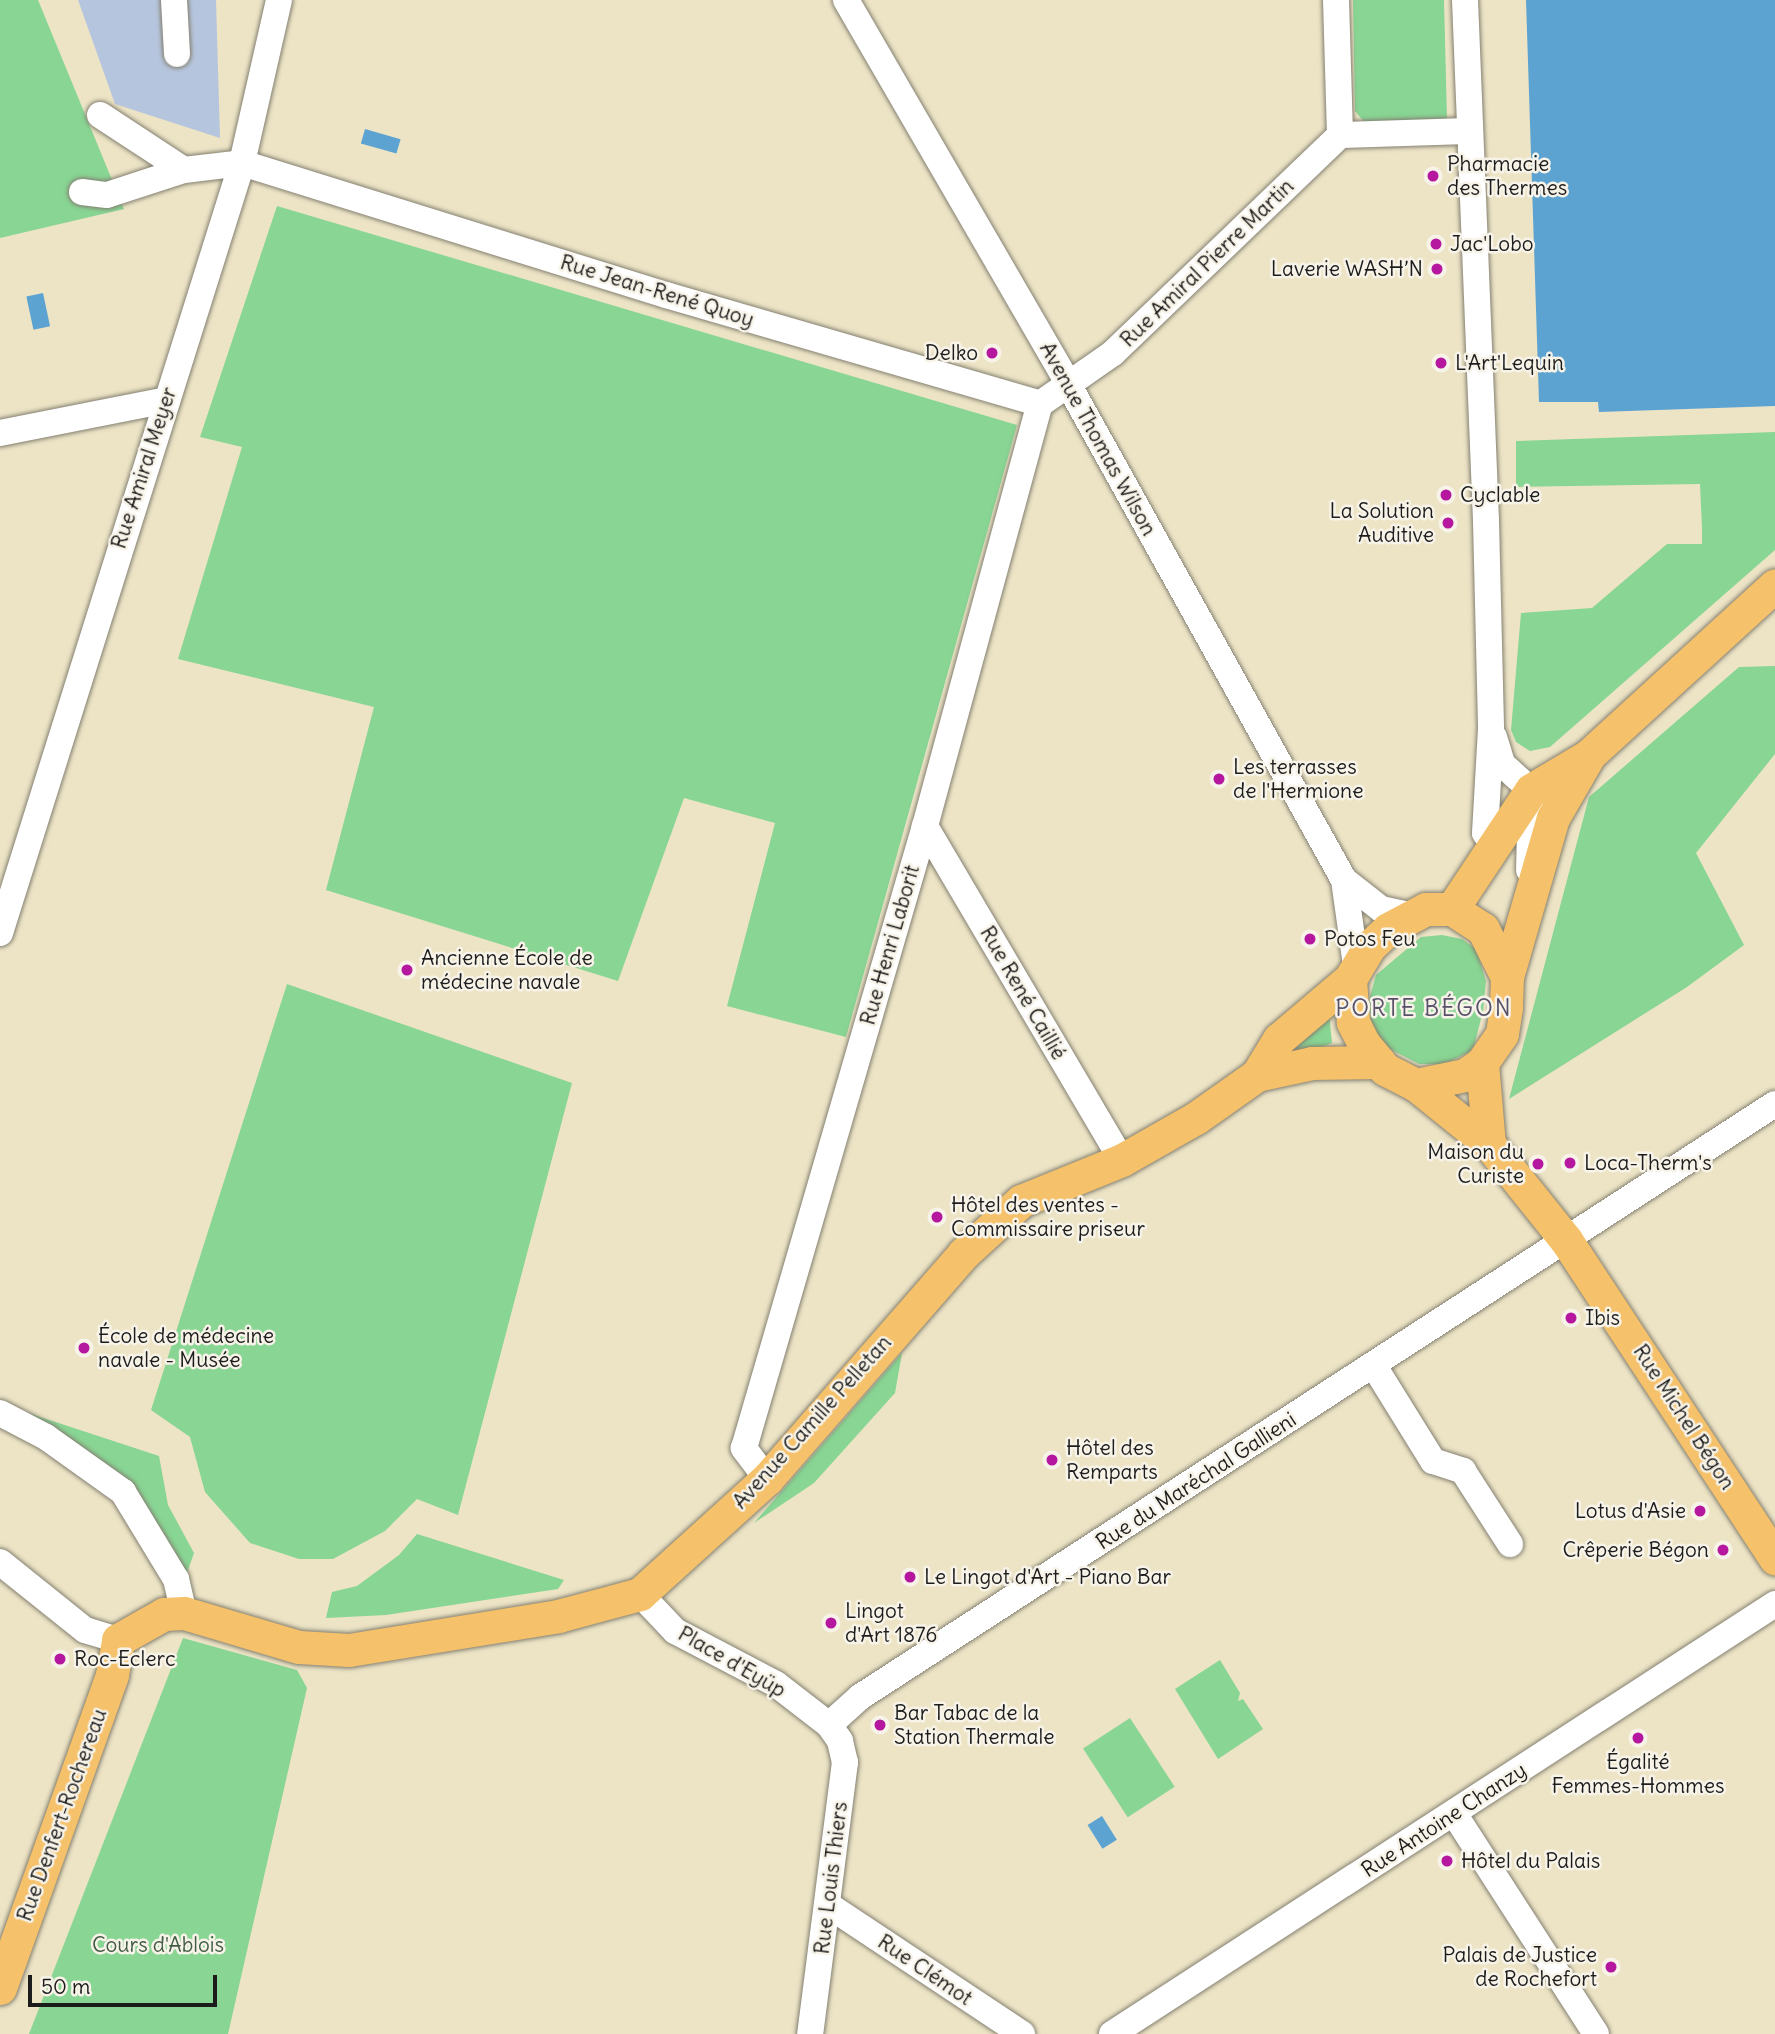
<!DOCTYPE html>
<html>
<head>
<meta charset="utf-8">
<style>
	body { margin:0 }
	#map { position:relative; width:1775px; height:2034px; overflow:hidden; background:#ede4c6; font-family:Delius,sans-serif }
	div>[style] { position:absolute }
	.industrial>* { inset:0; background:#b6c5de }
	.green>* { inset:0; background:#88d594; transform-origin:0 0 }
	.water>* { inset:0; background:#5ca3d2; transform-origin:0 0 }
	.roads { filter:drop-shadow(0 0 2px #848071) drop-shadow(0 0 2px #848071) }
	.minor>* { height:26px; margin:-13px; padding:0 13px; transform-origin:13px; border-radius:13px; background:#fff }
	.major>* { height:33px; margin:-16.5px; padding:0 16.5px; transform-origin:16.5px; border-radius:16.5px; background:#f5c16b }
	.dots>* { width:19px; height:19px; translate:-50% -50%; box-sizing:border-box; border:4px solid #f7f3e8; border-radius:50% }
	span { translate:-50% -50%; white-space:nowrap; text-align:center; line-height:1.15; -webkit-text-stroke:5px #f7f3e8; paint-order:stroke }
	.poi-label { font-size:21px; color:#1c1c1c }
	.left { translate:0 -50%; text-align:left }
	.right { translate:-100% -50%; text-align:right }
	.street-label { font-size:21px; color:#1c1c1c }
	.park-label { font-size:21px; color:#425d46 }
	.neighbourhood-label { font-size:23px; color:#58516a; letter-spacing:2px }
	.scale { position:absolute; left:28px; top:1975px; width:189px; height:32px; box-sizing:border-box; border:4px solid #1c1c1c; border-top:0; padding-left:9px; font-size:21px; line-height:24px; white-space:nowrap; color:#1c1c1c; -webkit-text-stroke:5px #f7f3e8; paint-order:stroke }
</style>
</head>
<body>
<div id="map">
	<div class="industrial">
		<div style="clip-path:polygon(78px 0,216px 0,220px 138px,115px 104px)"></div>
	</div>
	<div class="green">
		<div style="clip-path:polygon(0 0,38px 0,124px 209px,0 238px)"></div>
		<div style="clip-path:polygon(1353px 0,1444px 0,1447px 119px,1364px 122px,1355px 111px)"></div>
		<div style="clip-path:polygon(277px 206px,1017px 425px,846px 1037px,727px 1006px,775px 823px,684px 798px,618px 981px,326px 890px,374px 707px,178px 659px,242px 447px,200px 437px)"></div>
		<div style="clip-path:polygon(1775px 432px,1775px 550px,1550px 747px,1530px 751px,1516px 742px,1511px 730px,1521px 613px,1592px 608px,1667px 544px,1702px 544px,1702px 528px,1700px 484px,1516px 487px,1516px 441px)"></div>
		<div style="clip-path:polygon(1775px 666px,1775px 754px,1696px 853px,1744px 945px,1687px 987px,1509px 1099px,1589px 797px,1739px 667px)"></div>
		<div style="clip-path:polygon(1442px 935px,1462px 939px,1476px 949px,1486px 981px,1483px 1011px,1473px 1050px,1445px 1064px,1419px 1064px,1376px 1042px,1368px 1004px,1376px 975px,1421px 937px)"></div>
		<div style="clip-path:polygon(287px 984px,572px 1083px,458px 1515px,417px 1499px,385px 1531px,333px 1559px,299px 1559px,250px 1543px,205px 1492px,190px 1437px,151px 1410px)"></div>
		<div style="clip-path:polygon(1329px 1013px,1332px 1043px,1284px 1063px,1279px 1057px)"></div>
		<div style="clip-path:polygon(902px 1353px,895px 1393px,814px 1483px,754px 1523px)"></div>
		<div style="clip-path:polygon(10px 1407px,159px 1456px,168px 1505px,194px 1553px,186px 1576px,119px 1476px)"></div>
		<div style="clip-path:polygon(417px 1534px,564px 1580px,558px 1589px,386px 1615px,326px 1618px,332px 1592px,357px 1586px,399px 1555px)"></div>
		<div style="clip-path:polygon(183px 1638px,297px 1670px,307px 1688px,228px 2034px,29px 2034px)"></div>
		<div style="clip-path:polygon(1220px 1660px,1240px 1693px,1238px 1701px,1243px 1699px,1263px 1729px,1218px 1759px,1175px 1689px)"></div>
		<div style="left:1130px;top:1718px;width:82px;height:56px;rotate:57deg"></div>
	</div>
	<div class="water">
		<div style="clip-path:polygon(1526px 0,1775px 0,1775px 406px,1599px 412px,1598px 402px,1539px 402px)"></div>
		<div style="left:365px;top:129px;width:37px;height:15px;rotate:16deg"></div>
		<div style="left:43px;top:293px;width:34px;height:17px;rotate:78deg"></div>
		<div style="left:1102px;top:1816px;width:28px;height:17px;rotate:58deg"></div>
	</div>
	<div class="roads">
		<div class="minor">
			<div style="left:174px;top:0;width:54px;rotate:86.8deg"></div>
			<div style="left:846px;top:0;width:441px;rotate:59.9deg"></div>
			<div style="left:1067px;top:382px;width:570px;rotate:60.92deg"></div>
			<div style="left:1344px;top:880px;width:86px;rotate:82deg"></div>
			<div style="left:1336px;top:0;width:135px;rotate:88.3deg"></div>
			<div style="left:1340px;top:135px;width:130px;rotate:-1.8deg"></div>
			<div style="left:1465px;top:0;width:521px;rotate:87.69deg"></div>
			<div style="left:1486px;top:521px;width:208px;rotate:88.6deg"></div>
			<div style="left:1491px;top:729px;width:104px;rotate:93.3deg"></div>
			<div style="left:1485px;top:833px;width:14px;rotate:54deg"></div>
			<div style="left:100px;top:115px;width:100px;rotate:33.2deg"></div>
			<div style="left:184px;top:170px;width:58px;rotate:-6.9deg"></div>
			<div style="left:242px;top:163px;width:444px;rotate:17.3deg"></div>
			<div style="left:666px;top:295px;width:390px;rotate:16.2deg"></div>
			<div style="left:1040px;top:404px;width:89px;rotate:-34.9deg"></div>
			<div style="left:1113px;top:353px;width:315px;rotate:-43.8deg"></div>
			<div style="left:82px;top:192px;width:25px;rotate:7deg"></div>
			<div style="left:107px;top:195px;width:81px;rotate:-18deg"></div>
			<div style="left:0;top:433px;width:169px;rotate:-11.2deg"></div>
			<div style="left:1494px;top:737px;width:28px;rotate:73deg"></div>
			<div style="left:1502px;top:764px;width:39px;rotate:42deg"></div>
			<div style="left:1531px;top:790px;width:80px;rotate:91.4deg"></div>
			<div style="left:925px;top:826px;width:388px;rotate:59.5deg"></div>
			<div style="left:1344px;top:880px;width:47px;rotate:38.1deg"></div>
			<div style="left:1381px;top:909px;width:30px;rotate:12deg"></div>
			<div style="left:0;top:933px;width:807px;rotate:-72.55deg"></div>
			<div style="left:242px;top:163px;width:167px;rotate:-77.2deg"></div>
			<div style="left:1374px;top:1366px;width:112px;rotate:58.2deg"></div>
			<div style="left:1433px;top:1461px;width:32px;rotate:18deg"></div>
			<div style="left:1463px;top:1471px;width:87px;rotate:57.2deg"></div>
			<div style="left:0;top:1413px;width:52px;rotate:27.6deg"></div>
			<div style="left:46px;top:1437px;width:95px;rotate:35.5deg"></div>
			<div style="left:123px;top:1492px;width:102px;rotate:58.7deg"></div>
			<div style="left:176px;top:1579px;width:35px;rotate:77deg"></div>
			<div style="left:767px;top:1479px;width:39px;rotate:-127deg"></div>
			<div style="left:744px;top:1448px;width:648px;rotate:-73.78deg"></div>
			<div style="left:925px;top:826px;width:437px;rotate:-74.8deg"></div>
			<div style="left:0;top:1562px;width:109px;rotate:38.7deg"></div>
			<div style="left:85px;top:1630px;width:34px;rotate:17deg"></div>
			<div style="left:640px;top:1594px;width:51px;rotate:46.6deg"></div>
			<div style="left:675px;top:1631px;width:114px;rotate:27.7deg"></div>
			<div style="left:776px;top:1684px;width:67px;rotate:37.7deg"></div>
			<div style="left:829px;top:1725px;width:19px;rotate:55deg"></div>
			<div style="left:840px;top:1741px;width:22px;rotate:77deg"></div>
			<div style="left:845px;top:1762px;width:274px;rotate:97.3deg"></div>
			<div style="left:829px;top:1725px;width:42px;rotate:-42.1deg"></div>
			<div style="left:860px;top:1697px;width:1090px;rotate:-32.95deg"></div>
			<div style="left:1455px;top:1815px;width:260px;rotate:57.2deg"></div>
			<div style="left:828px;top:1905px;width:233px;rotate:33.6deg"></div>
			<div style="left:1112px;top:2034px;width:790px;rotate:-32.97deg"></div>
		</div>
		<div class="major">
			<div style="left:1426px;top:909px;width:26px"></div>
			<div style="left:1452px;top:909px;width:37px;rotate:33deg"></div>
			<div style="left:1483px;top:929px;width:54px;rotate:63.4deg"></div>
			<div style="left:1507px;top:977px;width:31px;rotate:92deg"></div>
			<div style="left:1506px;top:1008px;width:26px;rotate:99deg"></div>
			<div style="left:1502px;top:1034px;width:35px;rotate:125deg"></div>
			<div style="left:1482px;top:1063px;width:21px;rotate:145deg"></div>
			<div style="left:1465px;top:1075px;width:50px;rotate:168.5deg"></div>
			<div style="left:1416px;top:1085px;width:35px;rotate:-153deg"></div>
			<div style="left:1385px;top:1069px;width:33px;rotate:-130deg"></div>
			<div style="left:1364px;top:1044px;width:25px;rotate:-117deg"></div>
			<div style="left:1353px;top:1022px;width:43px;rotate:-94deg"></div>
			<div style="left:1350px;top:979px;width:37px;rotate:-59deg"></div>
			<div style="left:1369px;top:947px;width:26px;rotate:-43deg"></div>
			<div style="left:1388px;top:929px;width:43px;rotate:-27.8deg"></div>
			<div style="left:1452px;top:909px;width:143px;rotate:-56.4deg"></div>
			<div style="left:1531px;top:790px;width:66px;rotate:-30.8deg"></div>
			<div style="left:1588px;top:756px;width:253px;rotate:-42.4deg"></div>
			<div style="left:1507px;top:977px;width:166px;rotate:-73.9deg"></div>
			<div style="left:1553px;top:818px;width:68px;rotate:-60deg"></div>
			<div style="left:1482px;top:1063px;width:81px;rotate:85.1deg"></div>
			<div style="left:1257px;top:1075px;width:42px;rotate:-58.6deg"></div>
			<div style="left:1279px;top:1039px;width:93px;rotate:-40.2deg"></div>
			<div style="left:1416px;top:1085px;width:94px;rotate:38.9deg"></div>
			<div style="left:1489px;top:1144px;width:123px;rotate:51.3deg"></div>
			<div style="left:1566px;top:1240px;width:381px;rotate:56.7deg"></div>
			<div style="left:0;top:1988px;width:332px;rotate:-70.3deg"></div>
			<div style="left:112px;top:1675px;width:36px;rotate:-80deg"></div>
			<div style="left:118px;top:1640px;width:53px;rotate:-29.5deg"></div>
			<div style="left:164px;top:1614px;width:20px;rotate:-3deg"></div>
			<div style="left:184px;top:1613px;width:120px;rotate:16.5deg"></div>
			<div style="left:299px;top:1647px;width:50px;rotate:3.4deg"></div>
			<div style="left:349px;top:1650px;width:212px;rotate:-9.2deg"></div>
			<div style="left:558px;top:1616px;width:85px;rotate:-15deg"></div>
			<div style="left:640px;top:1594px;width:171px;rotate:-42.2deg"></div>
			<div style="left:767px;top:1479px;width:298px;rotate:-48.9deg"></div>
			<div style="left:963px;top:1254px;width:79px;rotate:-42.4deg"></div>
			<div style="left:1021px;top:1201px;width:109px;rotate:-22.1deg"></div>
			<div style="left:1122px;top:1160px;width:85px;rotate:-29.6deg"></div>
			<div style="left:1196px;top:1118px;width:75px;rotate:-35.2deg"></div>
			<div style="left:1257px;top:1075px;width:56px;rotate:-12.3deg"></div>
			<div style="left:1312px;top:1063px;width:67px;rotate:-0.9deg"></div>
		</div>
	</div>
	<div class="dots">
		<div style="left:1433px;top:176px;background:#b5179e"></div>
		<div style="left:1436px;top:244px;background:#b5179e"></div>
		<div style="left:1437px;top:269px;background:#b5179e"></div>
		<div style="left:992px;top:353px;background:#b5179e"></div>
		<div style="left:1441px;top:363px;background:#b5179e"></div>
		<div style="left:1446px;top:495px;background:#b5179e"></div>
		<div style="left:1448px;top:523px;background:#b5179e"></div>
		<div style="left:1219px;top:779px;background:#b5179e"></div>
		<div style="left:1310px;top:939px;background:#b5179e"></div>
		<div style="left:407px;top:970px;background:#b5179e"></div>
		<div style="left:1570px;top:1163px;background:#b5179e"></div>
		<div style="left:1538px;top:1164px;background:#b5179e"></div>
		<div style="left:937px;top:1217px;background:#b5179e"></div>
		<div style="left:1571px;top:1318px;background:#b5179e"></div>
		<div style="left:84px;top:1348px;background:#b5179e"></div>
		<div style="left:1052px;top:1460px;background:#b5179e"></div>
		<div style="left:1700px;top:1511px;background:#b5179e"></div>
		<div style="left:1723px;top:1550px;background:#b5179e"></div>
		<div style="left:910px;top:1577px;background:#b5179e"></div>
		<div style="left:831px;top:1623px;background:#b5179e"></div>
		<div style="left:60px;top:1659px;background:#b5179e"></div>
		<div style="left:880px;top:1725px;background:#b5179e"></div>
		<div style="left:1638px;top:1738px;background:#b5179e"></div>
		<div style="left:1447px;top:1861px;background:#b5179e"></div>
		<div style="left:1611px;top:1967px;background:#b5179e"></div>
	</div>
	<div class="poi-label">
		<span class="left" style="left:1447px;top:176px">Pharmacie<br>des Thermes</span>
		<span class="left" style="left:1450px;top:244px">Jac'Lobo</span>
		<span class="right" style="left:1423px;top:269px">Laverie WASH’N</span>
		<span class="right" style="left:978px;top:353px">Delko</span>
		<span class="left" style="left:1455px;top:363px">L'Art'Lequin</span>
		<span class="left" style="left:1460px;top:495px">Cyclable</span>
		<span class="right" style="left:1434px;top:523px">La Solution<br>Auditive</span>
		<span class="left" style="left:1233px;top:779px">Les terrasses<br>de l'Hermione</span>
		<span class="left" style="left:1324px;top:939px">Potos Feu</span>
		<span class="left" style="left:421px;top:970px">Ancienne École de<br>médecine navale</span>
		<span class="right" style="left:1524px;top:1164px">Maison du<br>Curiste</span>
		<span class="left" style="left:1584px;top:1163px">Loca-Therm's</span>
		<span class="left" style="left:951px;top:1217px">Hôtel des ventes -<br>Commissaire priseur</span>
		<span class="left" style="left:1585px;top:1318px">Ibis</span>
		<span class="left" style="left:98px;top:1348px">École de médecine<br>navale - Musée</span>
		<span class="left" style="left:1066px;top:1460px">Hôtel des<br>Remparts</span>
		<span class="right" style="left:1686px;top:1511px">Lotus d'Asie</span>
		<span class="right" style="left:1709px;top:1550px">Crêperie Bégon</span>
		<span class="left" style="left:924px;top:1577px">Le Lingot d'Art - Piano Bar</span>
		<span class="left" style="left:845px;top:1623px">Lingot<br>d'Art 1876</span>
		<span class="left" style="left:74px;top:1659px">Roc-Eclerc</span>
		<span class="left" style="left:894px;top:1725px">Bar Tabac de la<br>Station Thermale</span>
		<span style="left:1638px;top:1774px">Égalité<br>Femmes-Hommes</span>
		<span class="left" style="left:1461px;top:1861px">Hôtel du Palais</span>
		<span class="right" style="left:1597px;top:1967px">Palais de Justice<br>de Rochefort</span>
	</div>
	<div class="street-label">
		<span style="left:1207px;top:263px;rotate:-44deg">Rue Amiral Pierre Martin</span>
		<span style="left:657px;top:291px;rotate:17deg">Rue Jean-René Quoy</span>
		<span style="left:1098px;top:439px;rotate:61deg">Avenue Thomas Wilson</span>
		<span style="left:144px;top:468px;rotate:-72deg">Rue Amiral Meyer</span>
		<span style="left:890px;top:945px;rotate:-74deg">Rue Henri Laborit</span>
		<span style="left:1023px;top:993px;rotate:60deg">Rue René Caillié</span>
		<span style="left:1684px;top:1417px;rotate:57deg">Rue Michel Bégon</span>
		<span style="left:812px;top:1422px;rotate:-48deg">Avenue Camille Pelletan</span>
		<span style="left:1196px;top:1481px;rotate:-33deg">Rue du Maréchal Gallieni</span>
		<span style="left:732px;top:1662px;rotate:30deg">Place d'Eyüp</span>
		<span style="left:62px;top:1815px;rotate:-70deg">Rue Denfert-Rochereau</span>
		<span style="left:1444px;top:1820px;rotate:-33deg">Rue Antoine Chanzy</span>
		<span style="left:831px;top:1878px;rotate:-83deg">Rue Louis Thiers</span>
		<span style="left:925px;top:1970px;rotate:34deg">Rue Clémot</span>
	</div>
	<div class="park-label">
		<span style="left:158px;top:1945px">Cours d'Ablois</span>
	</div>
	<div class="neighbourhood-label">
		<span style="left:1424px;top:1008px">PORTE BÉGON</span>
	</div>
	<div class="scale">50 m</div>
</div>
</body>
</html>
